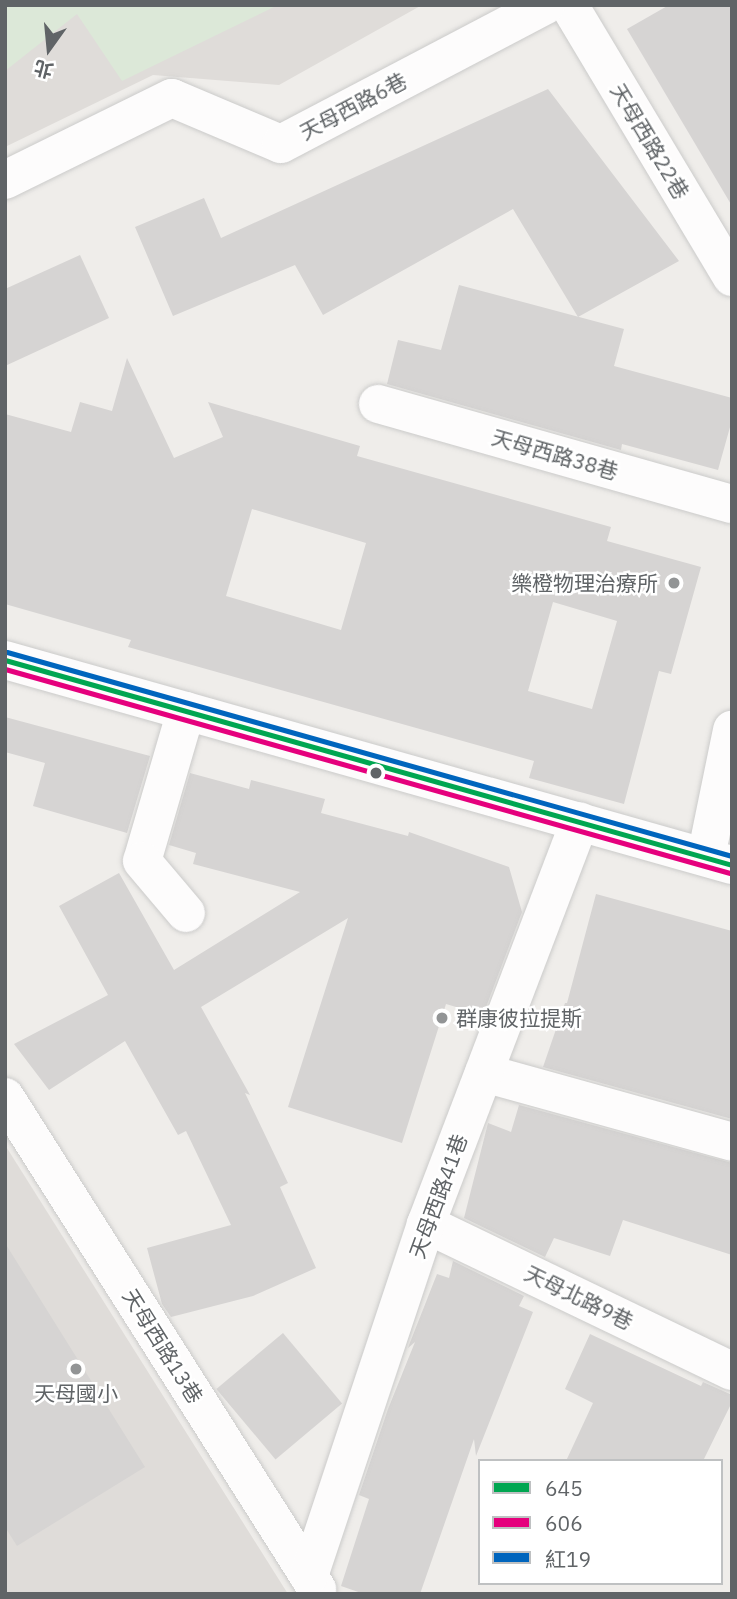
<!DOCTYPE html>
<html>
<head>
<meta charset="utf-8">
<style>
	body { margin:0 }
	#map { position:relative; width:737px; height:1599px; overflow:hidden; background:#efedea; font-family:"IBM Plex Sans","Noto Sans TC",sans-serif }
	div>[style] { position:absolute }
	.education>* { inset:0; background:#dfdcd9 }
	.green>* { inset:0; background:#dce8d8 }
	.building>* { inset:0; background:#d6d4d3; transform-origin:0 0 }
	.roads { filter:drop-shadow(0 0 2px #cbcbca) drop-shadow(0 0 2px #cbcbca) }
	.minor>* { height:38px; margin:-19px; padding:0 19px; transform-origin:19px; border-radius:19px; background:#fdfcfc }
	.bus-1>* { height:5px; margin:-2.5px; padding:0 2.5px; transform-origin:2.5px; border-radius:2.5px; background:#00a651 }
	.bus-2>* { height:5px; margin:-2.5px; padding:0 2.5px; transform-origin:2.5px; border-radius:2.5px; background:#e5007d }
	.bus-3>* { height:5px; margin:-2.5px; padding:0 2.5px; transform-origin:2.5px; border-radius:2.5px; background:#0065bd }
	.dots>* { width:19px; height:19px; translate:-50% -50%; box-sizing:border-box; border:4px solid #fff; border-radius:50% }
	span { translate:-50% -50%; white-space:nowrap; text-align:center; line-height:1.15; -webkit-text-stroke:5px #fff; paint-order:stroke }
	.street-label { font-size:21px; color:#606467 }
	.poi-label { font-size:21px; color:#606467 }
	.right { translate:-100% -50%; text-align:right }
	.left { translate:0 -50%; text-align:left }
	.frame { position:absolute; inset:0; border:7px solid #606467; pointer-events:none }
	.legend { position:absolute; left:478px; top:1459px; width:245px; height:126px; box-sizing:border-box; background:#fff; border:2px solid #bfc1c2; margin:0; padding:9px 12px; list-style:none; font-size:21px; color:#606467 }
	.legend li { display:flex; align-items:center; gap:14px; height:35px }
	.legend b { width:35px; border:2px solid #bfc1c2 }
	.north { position:absolute; left:14px; top:14px; width:70px; height:70px; -webkit-text-stroke:5px #fff; paint-order:stroke; rotate:195deg; font-size:19px; font-weight:700; line-height:28px; text-align:center; color:#606467 }
	.north::after { content:''; display:block; margin:auto; width:24px; height:32px; background:#606467; clip-path:polygon(50% 0,100% 100%,50% 72%,0 100%) }
</style>
</head>
<body>
<div id="map">
	<div class="education">
		<div style="clip-path:polygon(5px 5px,422px 5px,279px 85px,153px 75px,5px 147px)"></div>
		<div style="clip-path:polygon(5px 1145px,288px 1594px,5px 1594px)"></div>
	</div>
	<div class="green">
		<div style="clip-path:polygon(5px 5px,278px 5px,122px 81px,77px 14px,5px 71px)"></div>
	</div>
	<div class="building">
		<div style="clip-path:polygon(669px 5px,732px 5px,732px 206px,627px 29px)"></div>
		<div style="clip-path:polygon(548px 89px,679px 261px,578px 317px,513px 209px,323px 315px,295px 265px,173px 316px,135px 227px,204px 198px,221px 238px)"></div>
		<div style="clip-path:polygon(80px 255px,109px 318px,5px 366px,5px 289px)"></div>
		<div style="clip-path:polygon(459px 285px,624px 329px,614px 366px,732px 398px,732px 420px,718px 470px,622px 444px,621px 450px,387px 384px,398px 340px,441px 350px)"></div>
		<div style="clip-path:polygon(evenodd,127px 358px,174px 458px,223px 437px,208px 402px,360px 446px,357px 456px,611px 527px,607px 541px,701px 567px,671px 674px,659px 671px,624px 804px,529px 778px,534px 761px,128px 647px,131px 640px,5px 604px,5px 414px,71px 432px,80px 402px,112px 411px,127px 358px,252px 509px,366px 543px,341px 630px,226px 596px,252px 509px,127px 358px,553px 602px,617px 621px,592px 709px,528px 691px,553px 602px)"></div>
		<div style="clip-path:polygon(5px 717px,150px 756px,127px 833px,33px 806px,45px 763px,5px 752px)"></div>
		<div style="clip-path:polygon(190px 773px,249px 789px,251px 780px,325px 799px,321px 813px,408px 836px,409px 832px,509px 867px,522px 912px,483px 1015px,446px 1004px,402px 1143px,288px 1107px,348px 918px,201px 1007px,250px 1095px,245px 1093px,288px 1183px,280px 1187px,316px 1268px,253px 1296px,171px 1317px,162px 1304px,147px 1248px,231px 1225px,186px 1131px,178px 1135px,125px 1041px,49px 1090px,14px 1044px,108px 995px,59px 906px,119px 873px,174px 970px,300px 892px,193px 864px,196px 853px,169px 845px)"></div>
		<div style="clip-path:polygon(596px 894px,732px 931px,732px 1119px,543px 1067px,565px 1003px,567px 1003px)"></div>
		<div style="clip-path:polygon(519px 1105px,732px 1163px,732px 1255px,623px 1220px,610px 1256px,554px 1238px,545px 1257px,464px 1218px,488px 1123px,511px 1132px)"></div>
		<div style="clip-path:polygon(5px 1243px,145px 1467px,17px 1546px,5px 1527px)"></div>
		<div style="clip-path:polygon(453px 1261px,524px 1296px,519px 1306px,533px 1312px,476px 1456px,474px 1439px,420px 1594px,364px 1594px,341px 1586px,369px 1499px,359px 1495px,388px 1409px,415px 1342px,408px 1348px,409px 1345px,437px 1274px,449px 1278px)"></div>
		<div style="left:283px;top:1333px;width:92px;height:87px;rotate:50deg"></div>
		<div style="clip-path:polygon(590px 1334px,701px 1386px,703px 1382px,732px 1395px,732px 1402px,703px 1461px,566px 1461px,593px 1403px,565px 1389px)"></div>
	</div>
	<div class="roads">
		<div class="minor">
			<div style="left:569px;top:5px;width:317px;rotate:59.1deg"></div>
			<div style="left:5px;top:180px;width:186px;rotate:-26.2deg"></div>
			<div style="left:172px;top:98px;width:118px;rotate:22.9deg"></div>
			<div style="left:281px;top:144px;width:299px;rotate:-27.7deg"></div>
			<div style="left:378px;top:404px;width:368px;rotate:15.8deg"></div>
			<div style="left:5px;top:660px;width:755px;rotate:15.75deg"></div>
			<div style="left:186px;top:711px;width:156px;rotate:106.3deg"></div>
			<div style="left:142px;top:861px;width:68px;rotate:49.8deg"></div>
			<div style="left:706px;top:857px;width:130px;rotate:-78.4deg"></div>
			<div style="left:484px;top:1073px;width:257px;rotate:15.5deg"></div>
			<div style="left:5px;top:1097px;width:583px;rotate:57.62deg"></div>
			<div style="left:426px;top:1224px;width:339px;rotate:25.7deg"></div>
			<div style="left:309px;top:1576px;width:371px;rotate:-71.6deg"></div>
			<div style="left:426px;top:1224px;width:431px;rotate:-69.1deg"></div>
		</div>
	</div>
	<div class="bus-1">
		<div style="left:5px;top:660px;width:755px;rotate:15.75deg"></div>
	</div>
	<div class="bus-2">
		<div style="left:5px;top:669px;width:753px;rotate:15.72deg"></div>
	</div>
	<div class="bus-3">
		<div style="left:7px;top:652px;width:753px;rotate:15.72deg"></div>
	</div>
	<div class="dots">
		<div style="left:674px;top:583px;background:#929495"></div>
		<div style="left:376px;top:773px;background:#606467"></div>
		<div style="left:442px;top:1018px;background:#929495"></div>
		<div style="left:76px;top:1369px;background:#929495"></div>
	</div>
	<div class="street-label">
		<span style="left:353px;top:106px;rotate:-28deg">天母西路6巷</span>
		<span style="left:650px;top:141px;rotate:59deg">天母西路22巷</span>
		<span style="left:555px;top:454px;rotate:16deg">天母西路38巷</span>
		<span style="left:438px;top:1196px;rotate:-70deg">天母西路41巷</span>
		<span style="left:579px;top:1297px;rotate:26deg">天母北路9巷</span>
		<span style="left:163px;top:1346px;rotate:58deg">天母西路13巷</span>
	</div>
	<div class="poi-label">
		<span class="right" style="left:658px;top:583px">樂橙物理治療所</span>
		<span class="left" style="left:456px;top:1018px">群康彼拉提斯</span>
		<span style="left:76px;top:1393px">天母國小</span>
	</div>
	<div class="frame"></div>
	<ul class="legend">
	<li><b style="height:9px;background:#00a651"></b>645</li>
	<li><b style="height:9px;background:#e5007d"></b>606</li>
	<li><b style="height:9px;background:#0065bd"></b>紅19</li>
	</ul>
	<div class="north">北</div>
</div>
</body>
</html>
